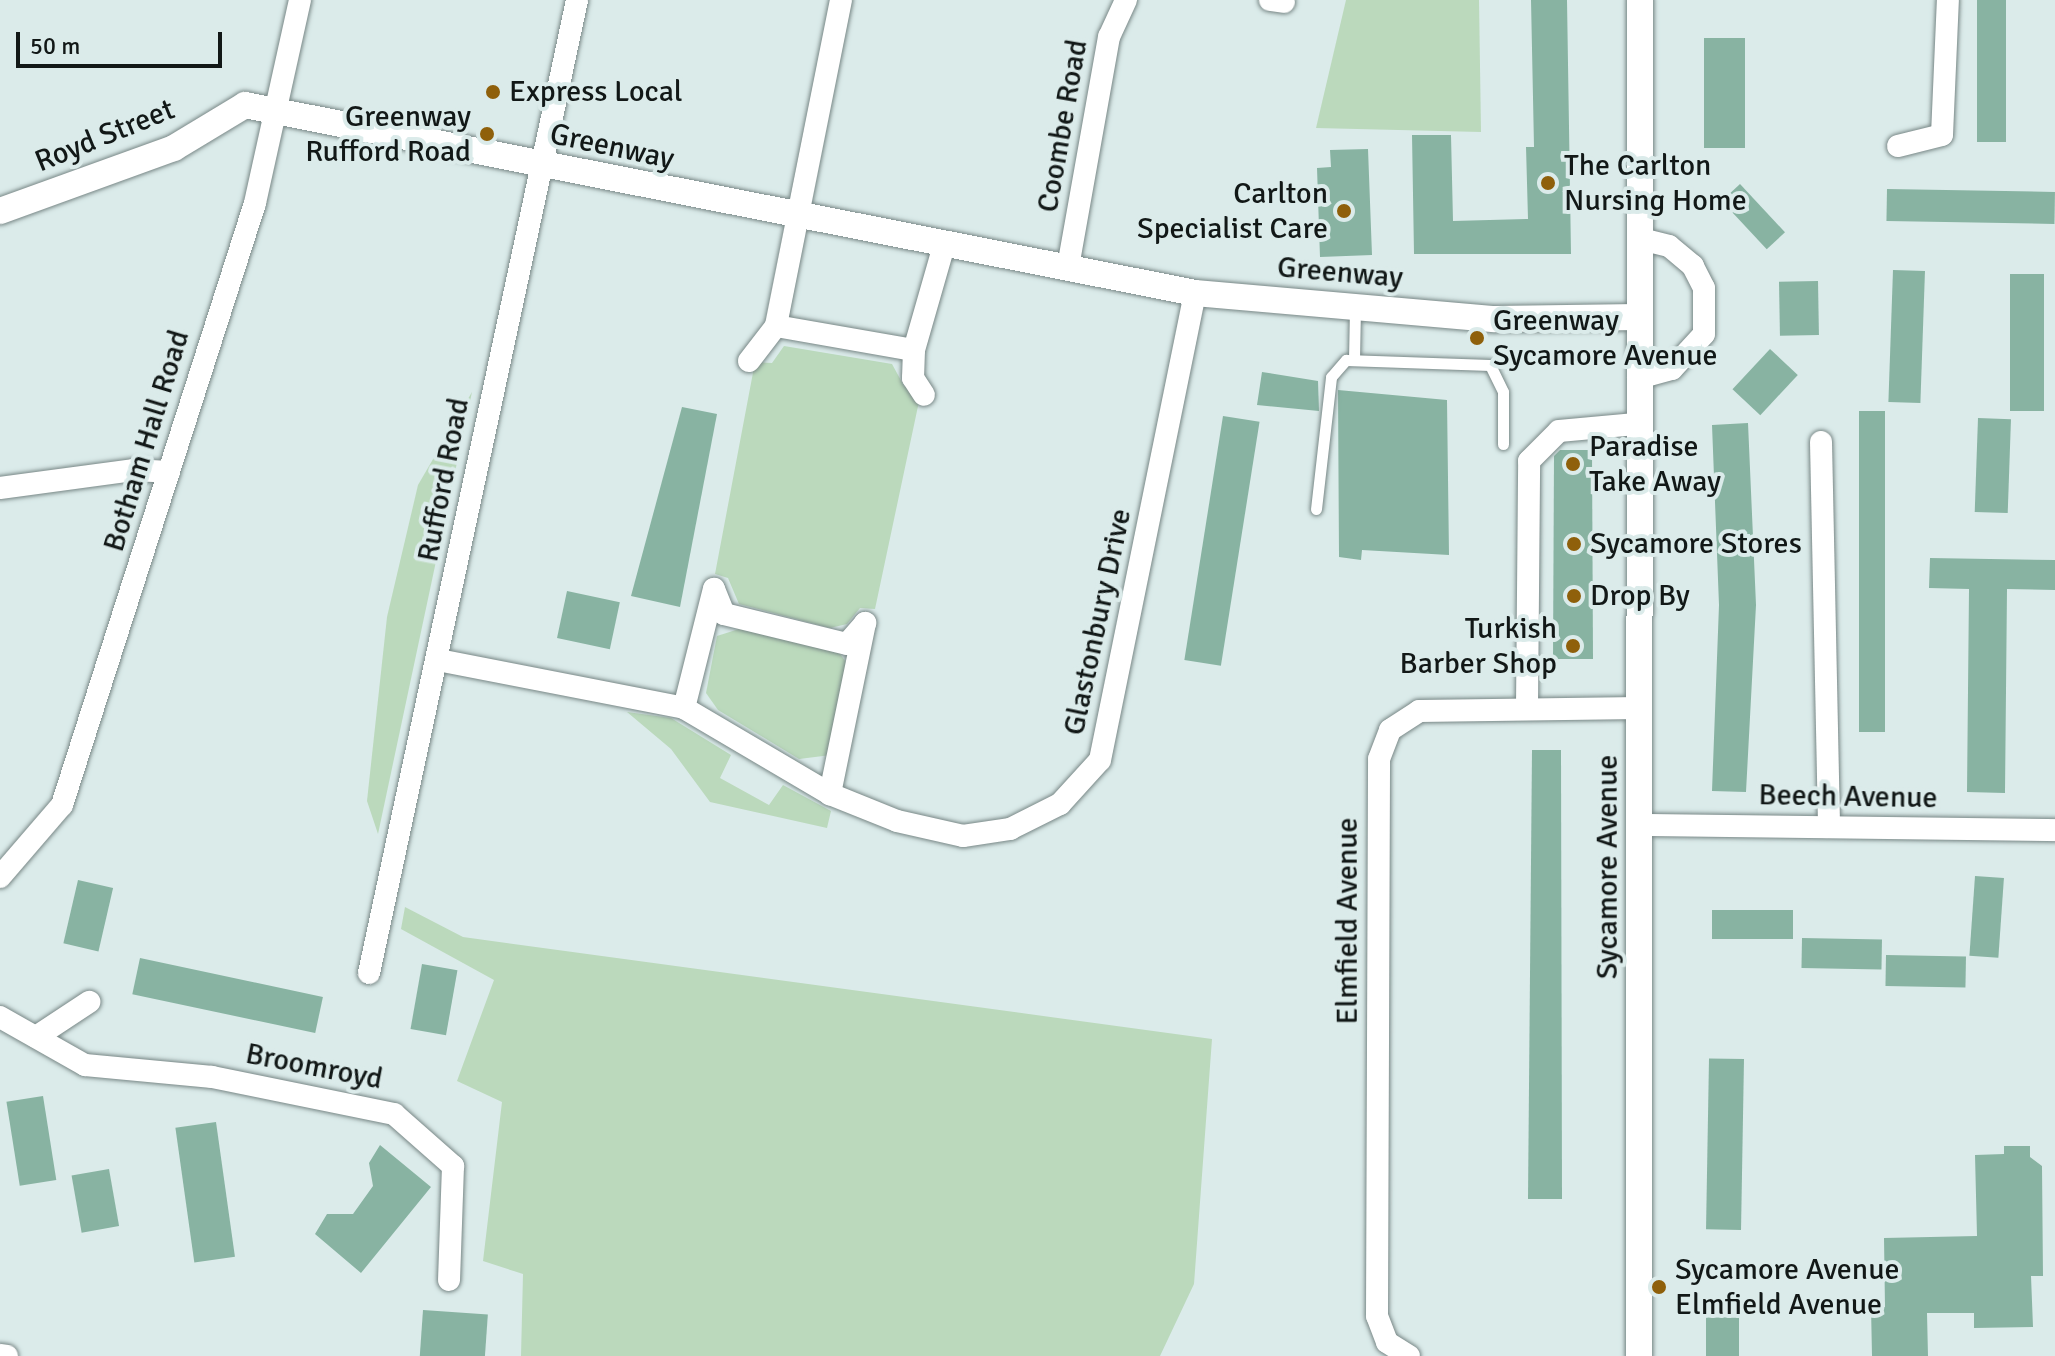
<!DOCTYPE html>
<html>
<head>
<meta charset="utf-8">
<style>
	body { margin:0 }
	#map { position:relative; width:2055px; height:1356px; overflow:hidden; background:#dbebea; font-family:Signika,sans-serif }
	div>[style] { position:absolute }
	.green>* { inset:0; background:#bbd9bc }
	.building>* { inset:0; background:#88b3a2; transform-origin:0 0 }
	.roads { filter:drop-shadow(0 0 2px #788786) drop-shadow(0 0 2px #788786) }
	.service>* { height:11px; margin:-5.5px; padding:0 5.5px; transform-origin:5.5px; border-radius:5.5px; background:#fff }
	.minor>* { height:22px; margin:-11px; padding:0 11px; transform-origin:11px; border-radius:11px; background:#fff }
	.tertiary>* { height:26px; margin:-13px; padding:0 13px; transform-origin:13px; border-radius:13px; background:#fff }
	.dots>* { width:22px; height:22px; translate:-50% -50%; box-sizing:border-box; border:4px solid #dbebea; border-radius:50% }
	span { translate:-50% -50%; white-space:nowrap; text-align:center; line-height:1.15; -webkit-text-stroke:8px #dbebea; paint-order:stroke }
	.poi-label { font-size:30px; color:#121817 }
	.left { translate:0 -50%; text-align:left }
	.right { translate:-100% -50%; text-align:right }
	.street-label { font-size:30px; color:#121817 }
	.scale { position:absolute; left:16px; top:32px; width:206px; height:36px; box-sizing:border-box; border:4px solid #121817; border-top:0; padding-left:10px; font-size:24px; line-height:28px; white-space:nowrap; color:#121817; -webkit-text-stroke:6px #dbebea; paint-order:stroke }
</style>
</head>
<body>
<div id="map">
	<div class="green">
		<div style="clip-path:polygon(1346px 0,1479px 0,1481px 132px,1316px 128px)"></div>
		<div style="clip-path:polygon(784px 346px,892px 364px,904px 386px,921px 392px,875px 609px,860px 608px,847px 624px,830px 628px,739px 604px,728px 578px,715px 574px,755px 362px,772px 363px)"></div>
		<div style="clip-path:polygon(472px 392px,378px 834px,367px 801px,387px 617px,418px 485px)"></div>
		<div style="clip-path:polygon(739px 629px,838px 651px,848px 665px,831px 755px,799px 759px,718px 710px,706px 693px,717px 636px)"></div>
		<div style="clip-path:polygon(627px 712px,671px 718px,731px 755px,720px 778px,769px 805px,783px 785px,831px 811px,827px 828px,710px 802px,671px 749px)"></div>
		<div style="clip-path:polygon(405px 907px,463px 937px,1212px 1039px,1194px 1284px,1160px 1356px,521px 1356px,523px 1274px,483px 1261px,502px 1102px,457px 1081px,494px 980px,401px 929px)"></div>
	</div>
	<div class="building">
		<div style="clip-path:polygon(1531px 0,1567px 0,1571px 254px,1414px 254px,1412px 135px,1451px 135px,1453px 221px,1528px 219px,1526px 147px,1534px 147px)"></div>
		<div style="left:1977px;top:0;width:29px;height:142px"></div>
		<div style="left:1745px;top:38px;width:110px;height:41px;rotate:90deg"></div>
		<div style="clip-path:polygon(1368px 149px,1372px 255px,1320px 257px,1317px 168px,1331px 167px,1330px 150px)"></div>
		<div style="left:1740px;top:184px;width:66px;height:25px;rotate:47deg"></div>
		<div style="left:1887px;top:189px;width:168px;height:32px;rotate:1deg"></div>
		<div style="left:1893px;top:270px;width:32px;height:132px;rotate:2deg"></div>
		<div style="left:2010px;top:274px;width:34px;height:137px"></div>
		<div style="left:1818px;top:281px;width:54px;height:39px;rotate:89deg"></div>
		<div style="left:1770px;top:349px;width:38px;height:55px;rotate:43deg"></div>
		<div style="clip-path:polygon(1262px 372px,1318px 381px,1319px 411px,1257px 405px)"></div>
		<div style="clip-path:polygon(1338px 390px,1447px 400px,1449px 555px,1362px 550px,1361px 560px,1339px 557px)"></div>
		<div style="clip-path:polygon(682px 407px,717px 414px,680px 607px,631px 596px)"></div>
		<div style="left:1859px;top:411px;width:26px;height:321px"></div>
		<div style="left:1223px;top:416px;width:37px;height:247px;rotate:9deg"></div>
		<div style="left:1978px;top:418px;width:33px;height:94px;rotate:2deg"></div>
		<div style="clip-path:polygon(1748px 423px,1756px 605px,1746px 792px,1712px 791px,1719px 605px,1712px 425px)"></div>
		<div style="clip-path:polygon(1560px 450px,1592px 450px,1593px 659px,1553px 659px,1554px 456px)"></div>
		<div style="clip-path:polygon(1930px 558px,2055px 560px,2055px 590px,2007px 589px,2005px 793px,1967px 792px,1969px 589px,1929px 588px)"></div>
		<div style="left:567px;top:591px;width:54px;height:48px;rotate:12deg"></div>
		<div style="clip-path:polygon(1532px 750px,1561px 750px,1562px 1199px,1528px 1199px)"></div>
		<div style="left:1975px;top:876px;width:29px;height:80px;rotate:4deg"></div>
		<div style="left:78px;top:880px;width:36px;height:65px;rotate:13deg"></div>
		<div style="left:1712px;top:910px;width:81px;height:29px"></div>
		<div style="left:1802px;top:938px;width:80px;height:30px;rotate:1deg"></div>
		<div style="left:1886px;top:955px;width:80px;height:31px;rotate:1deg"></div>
		<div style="left:140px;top:958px;width:187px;height:37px;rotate:12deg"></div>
		<div style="left:422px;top:964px;width:36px;height:66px;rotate:10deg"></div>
		<div style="left:1744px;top:1059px;width:171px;height:35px;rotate:91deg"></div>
		<div style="left:43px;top:1096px;width:85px;height:37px;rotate:81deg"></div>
		<div style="left:216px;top:1122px;width:136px;height:41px;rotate:82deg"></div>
		<div style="clip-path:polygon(380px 1145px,431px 1187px,361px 1273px,315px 1234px,327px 1214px,353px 1214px,373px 1186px,369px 1163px)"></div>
		<div style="clip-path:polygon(2004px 1146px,2030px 1146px,2030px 1157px,2042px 1166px,2043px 1276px,2031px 1276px,2033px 1327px,1974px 1328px,1974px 1313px,1927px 1313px,1928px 1356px,1872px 1356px,1871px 1307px,1885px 1307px,1884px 1238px,1977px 1236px,1975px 1155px,2004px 1154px)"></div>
		<div style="left:109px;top:1169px;width:58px;height:38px;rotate:80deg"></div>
		<div style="left:1706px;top:1306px;width:33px;height:50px"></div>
		<div style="left:423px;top:1310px;width:65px;height:46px;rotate:4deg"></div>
	</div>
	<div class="roads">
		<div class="service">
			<div style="left:1354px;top:360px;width:54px;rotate:-88.9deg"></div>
			<div style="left:1316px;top:509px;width:133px;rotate:-83.5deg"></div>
			<div style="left:1331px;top:377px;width:23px;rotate:-49deg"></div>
			<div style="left:1346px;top:360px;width:144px;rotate:2deg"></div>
			<div style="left:1490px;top:365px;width:30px;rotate:64deg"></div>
			<div style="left:1503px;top:392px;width:52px;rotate:90deg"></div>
		</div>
		<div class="minor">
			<div style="left:841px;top:0;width:332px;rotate:101.3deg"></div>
			<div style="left:776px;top:326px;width:140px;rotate:9.9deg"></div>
			<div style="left:914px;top:350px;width:112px;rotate:-74deg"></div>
			<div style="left:1270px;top:0;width:14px;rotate:8deg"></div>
			<div style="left:1898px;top:146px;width:45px;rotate:-14deg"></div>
			<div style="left:1942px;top:135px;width:135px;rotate:-87.5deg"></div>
			<div style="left:1068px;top:267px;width:234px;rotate:-79.9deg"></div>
			<div style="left:1109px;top:37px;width:41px;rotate:-65.3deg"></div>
			<div style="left:914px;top:350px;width:28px;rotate:92deg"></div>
			<div style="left:913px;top:378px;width:20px;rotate:57deg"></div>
			<div style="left:749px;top:361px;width:44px;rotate:-52.4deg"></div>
			<div style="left:1638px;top:378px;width:35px;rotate:-15deg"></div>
			<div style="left:1672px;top:369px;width:47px;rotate:-47.6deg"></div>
			<div style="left:1704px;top:334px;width:46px;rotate:-90deg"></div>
			<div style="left:1704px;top:288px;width:25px;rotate:-117deg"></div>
			<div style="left:1693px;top:266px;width:31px;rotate:-140deg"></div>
			<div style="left:1669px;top:246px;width:32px;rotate:-166deg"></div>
			<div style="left:1821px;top:442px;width:385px;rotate:88.8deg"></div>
			<div style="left:0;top:488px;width:134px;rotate:-7.7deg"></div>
			<div style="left:133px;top:470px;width:36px;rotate:3deg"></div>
			<div style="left:438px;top:660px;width:251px;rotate:11deg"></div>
			<div style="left:684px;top:708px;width:169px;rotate:30.5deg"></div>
			<div style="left:830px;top:794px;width:72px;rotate:21.9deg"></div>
			<div style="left:897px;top:821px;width:68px;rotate:12.8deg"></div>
			<div style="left:963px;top:836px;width:48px;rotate:-8.5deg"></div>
			<div style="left:1010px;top:829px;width:56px;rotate:-26.6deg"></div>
			<div style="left:1060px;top:804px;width:59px;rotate:-47.7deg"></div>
			<div style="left:1100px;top:760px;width:477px;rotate:-78.5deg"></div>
			<div style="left:1527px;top:707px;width:246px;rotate:-89.5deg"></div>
			<div style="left:1529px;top:461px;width:42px;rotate:-45deg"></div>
			<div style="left:1559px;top:431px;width:77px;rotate:-5.2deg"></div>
			<div style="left:684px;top:708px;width:123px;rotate:-75.9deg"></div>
			<div style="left:714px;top:589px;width:27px;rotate:68deg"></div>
			<div style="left:724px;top:614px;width:127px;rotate:13.7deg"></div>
			<div style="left:847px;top:644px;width:28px;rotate:-49deg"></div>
			<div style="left:865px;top:623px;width:175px;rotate:101.6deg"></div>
			<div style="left:1640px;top:825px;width:415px;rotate:0.7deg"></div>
			<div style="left:0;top:877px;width:95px;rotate:-49.3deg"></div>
			<div style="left:62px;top:805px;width:632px;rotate:-72.22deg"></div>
			<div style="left:255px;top:203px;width:208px;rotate:-77.5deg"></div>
			<div style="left:369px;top:973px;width:995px;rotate:-77.93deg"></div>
			<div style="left:0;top:1017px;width:98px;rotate:29.5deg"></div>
			<div style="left:85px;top:1065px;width:128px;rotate:5.4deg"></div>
			<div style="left:212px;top:1077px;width:186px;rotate:11.5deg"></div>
			<div style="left:394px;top:1114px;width:79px;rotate:41.4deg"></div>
			<div style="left:453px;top:1166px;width:114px;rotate:92deg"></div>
			<div style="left:36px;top:1037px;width:64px;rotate:-33.4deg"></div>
			<div style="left:0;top:1355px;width:7px;rotate:8deg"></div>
			<div style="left:1409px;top:1356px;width:26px;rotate:-148deg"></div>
			<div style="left:1387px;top:1342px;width:28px;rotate:-111deg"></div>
			<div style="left:1377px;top:1316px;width:557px;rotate:-89.79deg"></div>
			<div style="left:1379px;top:759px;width:31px;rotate:-69deg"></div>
			<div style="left:1390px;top:730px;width:35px;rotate:-33deg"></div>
			<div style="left:1419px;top:711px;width:220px;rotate:-0.8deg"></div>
		</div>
		<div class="tertiary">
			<div style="left:0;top:211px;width:185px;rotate:-19.9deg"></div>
			<div style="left:174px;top:148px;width:83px;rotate:-31.2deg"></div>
			<div style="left:245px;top:105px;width:968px;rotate:11.19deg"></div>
			<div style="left:1195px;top:293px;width:301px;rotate:5deg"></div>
			<div style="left:1495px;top:319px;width:143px;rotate:-0.8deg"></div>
			<div style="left:1639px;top:1356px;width:1356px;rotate:-89.96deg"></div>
		</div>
	</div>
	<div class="dots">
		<div style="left:493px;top:92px;background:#8f600b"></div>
		<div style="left:487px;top:134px;background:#8f600b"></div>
		<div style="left:1548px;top:183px;background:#8f600b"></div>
		<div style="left:1344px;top:211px;background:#8f600b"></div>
		<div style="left:1477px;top:338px;background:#8f600b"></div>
		<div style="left:1573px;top:464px;background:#8f600b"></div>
		<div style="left:1574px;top:544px;background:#8f600b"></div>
		<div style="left:1574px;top:596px;background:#8f600b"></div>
		<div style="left:1573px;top:646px;background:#8f600b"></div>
		<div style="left:1659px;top:1287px;background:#8f600b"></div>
	</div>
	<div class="poi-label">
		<span class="left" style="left:509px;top:92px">Express Local</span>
		<span class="right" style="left:471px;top:134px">Greenway<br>Rufford Road</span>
		<span class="left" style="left:1564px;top:183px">The Carlton<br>Nursing Home</span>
		<span class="right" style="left:1328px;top:211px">Carlton<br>Specialist Care</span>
		<span class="left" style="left:1493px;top:338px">Greenway<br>Sycamore Avenue</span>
		<span class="left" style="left:1589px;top:464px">Paradise<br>Take Away</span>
		<span class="left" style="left:1590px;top:544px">Sycamore Stores</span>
		<span class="left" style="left:1590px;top:596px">Drop By</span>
		<span class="right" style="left:1557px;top:646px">Turkish<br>Barber Shop</span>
		<span class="left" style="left:1675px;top:1287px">Sycamore Avenue<br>Elmfield Avenue</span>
	</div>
	<div class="street-label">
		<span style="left:1063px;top:126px;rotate:-80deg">Coombe Road</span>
		<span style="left:105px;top:136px;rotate:-22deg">Royd Street</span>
		<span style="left:612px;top:147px;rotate:12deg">Greenway</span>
		<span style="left:1340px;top:273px;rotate:5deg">Greenway</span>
		<span style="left:147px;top:441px;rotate:-73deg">Botham Hall Road</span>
		<span style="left:444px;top:480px;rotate:-79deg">Rufford Road</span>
		<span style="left:1098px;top:622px;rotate:-78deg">Glastonbury Drive</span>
		<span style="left:1848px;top:797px;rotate:1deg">Beech Avenue</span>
		<span style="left:1608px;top:867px;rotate:-90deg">Sycamore Avenue</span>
		<span style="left:1348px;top:921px;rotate:-90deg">Elmfield Avenue</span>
		<span style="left:314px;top:1067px;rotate:11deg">Broomroyd</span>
	</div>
	<div class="scale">50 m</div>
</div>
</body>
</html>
